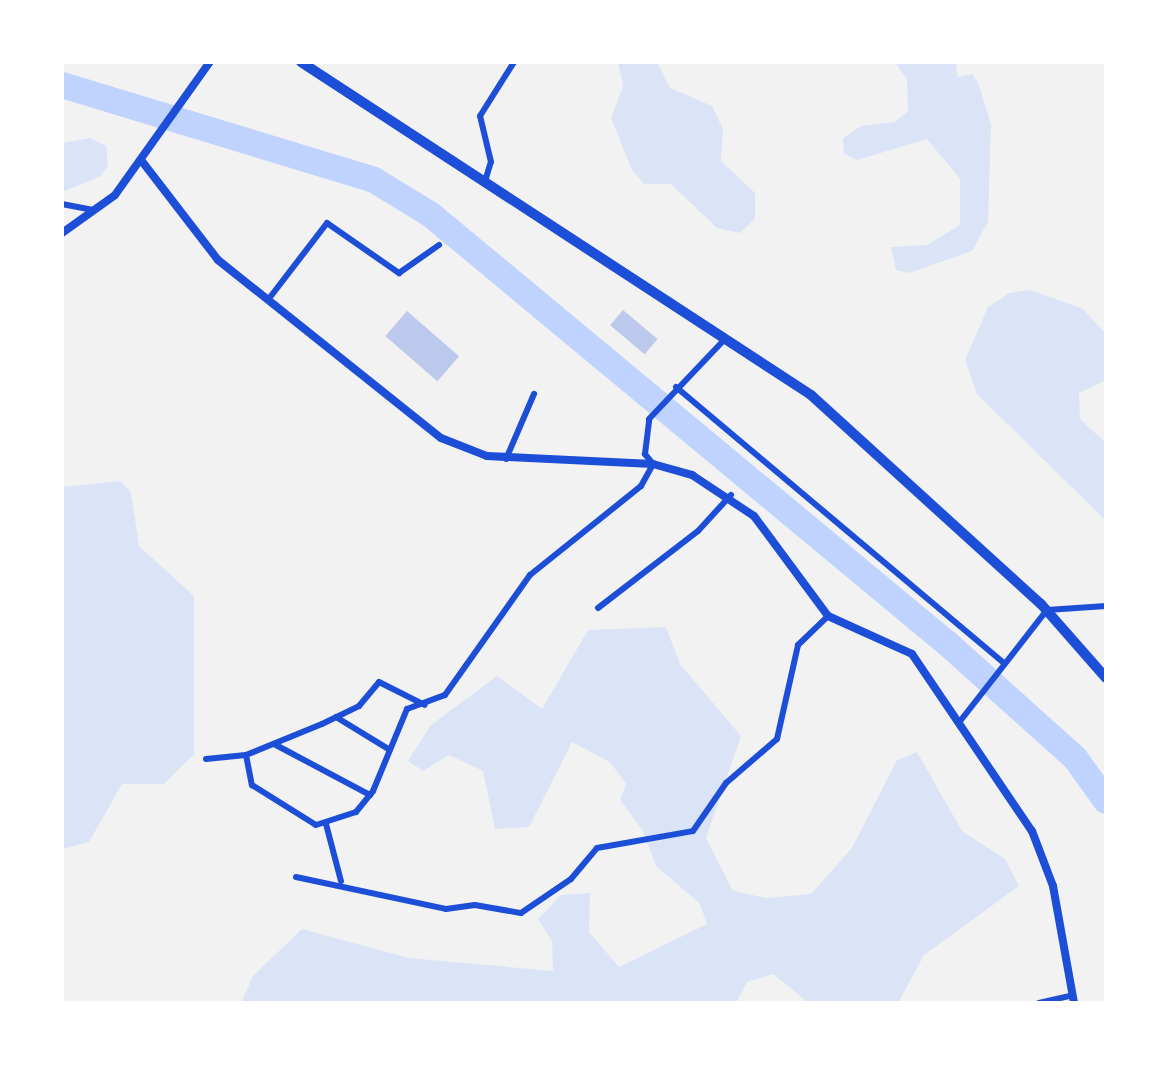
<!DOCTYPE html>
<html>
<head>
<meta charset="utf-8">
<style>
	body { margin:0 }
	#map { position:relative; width:1168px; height:1065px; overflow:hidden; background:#f2f2f2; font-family:Barlow,sans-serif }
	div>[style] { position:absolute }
	.green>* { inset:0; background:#dbe4f7 }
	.river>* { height:26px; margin:-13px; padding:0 13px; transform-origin:13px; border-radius:13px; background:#bfd3fe }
	.building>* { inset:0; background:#bdc9ec; transform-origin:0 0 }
	.minor>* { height:6px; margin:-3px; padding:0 3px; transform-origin:3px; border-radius:3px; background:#1d4ed8 }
	.tertiary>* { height:8px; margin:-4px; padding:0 4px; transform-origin:4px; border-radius:4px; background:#1d4ed8 }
	.primary>* { height:10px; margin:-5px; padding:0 5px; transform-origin:5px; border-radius:5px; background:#1d4ed8 }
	span { translate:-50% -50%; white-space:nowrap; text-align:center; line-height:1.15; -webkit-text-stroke:8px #fff; paint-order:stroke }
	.frame { position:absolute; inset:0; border:64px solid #fff; pointer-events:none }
</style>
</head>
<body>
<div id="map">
	<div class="green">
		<div style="clip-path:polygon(618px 62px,657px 62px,670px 88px,712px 106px,723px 129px,721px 161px,755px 193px,755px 219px,740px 233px,717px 228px,671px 184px,644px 184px,632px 170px,611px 118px,623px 86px)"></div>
		<div style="clip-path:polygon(895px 62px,956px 62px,957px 77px,972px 74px,978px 83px,991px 124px,988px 222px,972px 251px,909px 273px,896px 270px,891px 247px,927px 245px,960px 225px,960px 179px,927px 139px,857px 160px,844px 154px,843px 138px,861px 126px,895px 122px,908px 111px,907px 79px)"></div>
		<div style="clip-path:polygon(90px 138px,106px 146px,108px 165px,101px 176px,62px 192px,62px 143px)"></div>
		<div style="clip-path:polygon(1031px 290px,1083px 309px,1106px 334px,1106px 380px,1079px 393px,1080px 419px,1106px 443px,1106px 521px,977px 394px,965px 360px,988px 307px,1009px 293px)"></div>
		<div style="clip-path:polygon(121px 481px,131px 493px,139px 546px,194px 596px,194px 754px,164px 784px,122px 784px,89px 842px,62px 849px,62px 487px)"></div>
		<div style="clip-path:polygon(666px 627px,680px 664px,741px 736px,706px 838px,733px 891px,767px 898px,811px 894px,852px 848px,897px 760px,917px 752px,962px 831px,1005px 859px,1019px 886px,924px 955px,898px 1003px,809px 1003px,773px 974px,747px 982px,736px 1003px,241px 1003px,253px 976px,302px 929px,409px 958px,553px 971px,552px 941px,538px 919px,561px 895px,590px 893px,589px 932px,619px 967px,707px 924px,700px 904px,656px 866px,643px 831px,620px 800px,626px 784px,610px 762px,572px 742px,529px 827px,495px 829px,483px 771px,449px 755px,423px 771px,408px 761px,431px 725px,497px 676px,542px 709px,588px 630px)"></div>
	</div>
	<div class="river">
		<div style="left:62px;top:85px;width:326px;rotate:16.9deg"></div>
		<div style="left:374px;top:180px;width:66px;rotate:31.3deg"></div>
		<div style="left:430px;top:214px;width:673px;rotate:39.7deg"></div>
		<div style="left:948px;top:644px;width:171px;rotate:41.9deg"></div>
		<div style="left:1075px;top:758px;width:53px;rotate:54.2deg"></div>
	</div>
	<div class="building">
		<div style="left:623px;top:310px;width:45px;height:20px;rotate:40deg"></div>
		<div style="left:407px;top:311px;width:69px;height:33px;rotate:41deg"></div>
	</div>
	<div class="minor">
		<div style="left:486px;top:178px;width:17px;rotate:-73deg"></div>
		<div style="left:491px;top:162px;width:47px;rotate:-103.4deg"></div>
		<div style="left:480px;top:116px;width:64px;rotate:-57.8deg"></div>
		<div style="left:62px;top:204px;width:33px;rotate:11deg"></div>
		<div style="left:271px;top:296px;width:92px;rotate:-52.5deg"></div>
		<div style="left:327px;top:223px;width:88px;rotate:34.8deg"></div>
		<div style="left:399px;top:273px;width:49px;rotate:-35deg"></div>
		<div style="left:676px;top:387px;width:429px;rotate:40.1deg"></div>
		<div style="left:506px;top:459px;width:71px;rotate:-66.7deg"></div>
		<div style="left:598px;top:608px;width:126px;rotate:-37.6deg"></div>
		<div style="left:698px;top:531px;width:49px;rotate:-47.5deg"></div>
		<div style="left:336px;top:717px;width:63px;rotate:31.4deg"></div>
		<div style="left:961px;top:720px;width:140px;rotate:-52deg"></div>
		<div style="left:1047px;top:610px;width:59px;rotate:-3.9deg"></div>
		<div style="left:274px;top:744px;width:109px;rotate:28deg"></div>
		<div style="left:246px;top:755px;width:31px;rotate:79deg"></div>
		<div style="left:252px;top:785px;width:75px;rotate:32deg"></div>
		<div style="left:316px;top:825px;width:42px;rotate:-18deg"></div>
		<div style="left:356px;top:812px;width:27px;rotate:-51deg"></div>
		<div style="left:373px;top:791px;width:89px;rotate:-67.5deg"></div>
		<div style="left:407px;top:709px;width:40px;rotate:-20.2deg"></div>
		<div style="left:445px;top:695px;width:147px;rotate:-54.7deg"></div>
		<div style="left:530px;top:575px;width:142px;rotate:-38.7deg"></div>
		<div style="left:641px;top:486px;width:25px;rotate:-61deg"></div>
		<div style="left:653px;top:464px;width:13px;rotate:-129deg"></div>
		<div style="left:645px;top:454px;width:35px;rotate:-83deg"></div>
		<div style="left:649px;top:419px;width:110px;rotate:-46.5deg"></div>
		<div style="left:206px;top:759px;width:40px;rotate:-5.7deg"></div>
		<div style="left:246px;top:755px;width:82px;rotate:-22.2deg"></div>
		<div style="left:322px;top:724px;width:41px;rotate:-25.9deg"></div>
		<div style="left:359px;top:706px;width:31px;rotate:-50deg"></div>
		<div style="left:379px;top:682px;width:51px;rotate:26.6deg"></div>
		<div style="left:326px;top:824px;width:59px;rotate:75.3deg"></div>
		<div style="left:296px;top:877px;width:153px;rotate:12deg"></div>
		<div style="left:446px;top:909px;width:29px;rotate:-8deg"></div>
		<div style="left:475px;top:905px;width:47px;rotate:9.9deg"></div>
		<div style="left:521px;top:913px;width:60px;rotate:-34.2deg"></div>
		<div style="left:571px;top:879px;width:40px;rotate:-50deg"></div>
		<div style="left:597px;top:848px;width:97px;rotate:-10deg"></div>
		<div style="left:693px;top:831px;width:58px;rotate:-55.5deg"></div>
		<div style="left:726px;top:783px;width:67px;rotate:-40.8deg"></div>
		<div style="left:777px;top:739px;width:96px;rotate:-77.4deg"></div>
		<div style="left:798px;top:645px;width:42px;rotate:-44deg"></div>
		<div style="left:1039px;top:1003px;width:35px;rotate:-13deg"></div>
	</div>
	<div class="tertiary">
		<div style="left:141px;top:160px;width:126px;rotate:52.4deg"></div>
		<div style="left:218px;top:260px;width:285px;rotate:38.6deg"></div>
		<div style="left:441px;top:438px;width:49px;rotate:21.4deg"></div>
		<div style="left:487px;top:456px;width:166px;rotate:2.8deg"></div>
		<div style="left:653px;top:464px;width:41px;rotate:15.8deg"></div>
		<div style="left:692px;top:475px;width:74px;rotate:33.5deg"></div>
		<div style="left:754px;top:516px;width:124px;rotate:53.5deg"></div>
		<div style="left:828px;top:616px;width:92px;rotate:24.3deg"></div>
		<div style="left:912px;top:654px;width:214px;rotate:55.9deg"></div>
		<div style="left:1032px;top:831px;width:59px;rotate:69.1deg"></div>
		<div style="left:1053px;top:886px;width:119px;rotate:79.8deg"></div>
		<div style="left:62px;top:233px;width:65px;rotate:-35.6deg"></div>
		<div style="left:115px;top:195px;width:163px;rotate:-54.5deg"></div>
	</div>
	<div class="primary">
		<div style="left:301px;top:62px;width:609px;rotate:33.14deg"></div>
		<div style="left:811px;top:395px;width:311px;rotate:42.3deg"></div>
		<div style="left:1041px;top:604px;width:98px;rotate:48.7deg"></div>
	</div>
	<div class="frame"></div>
</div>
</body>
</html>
